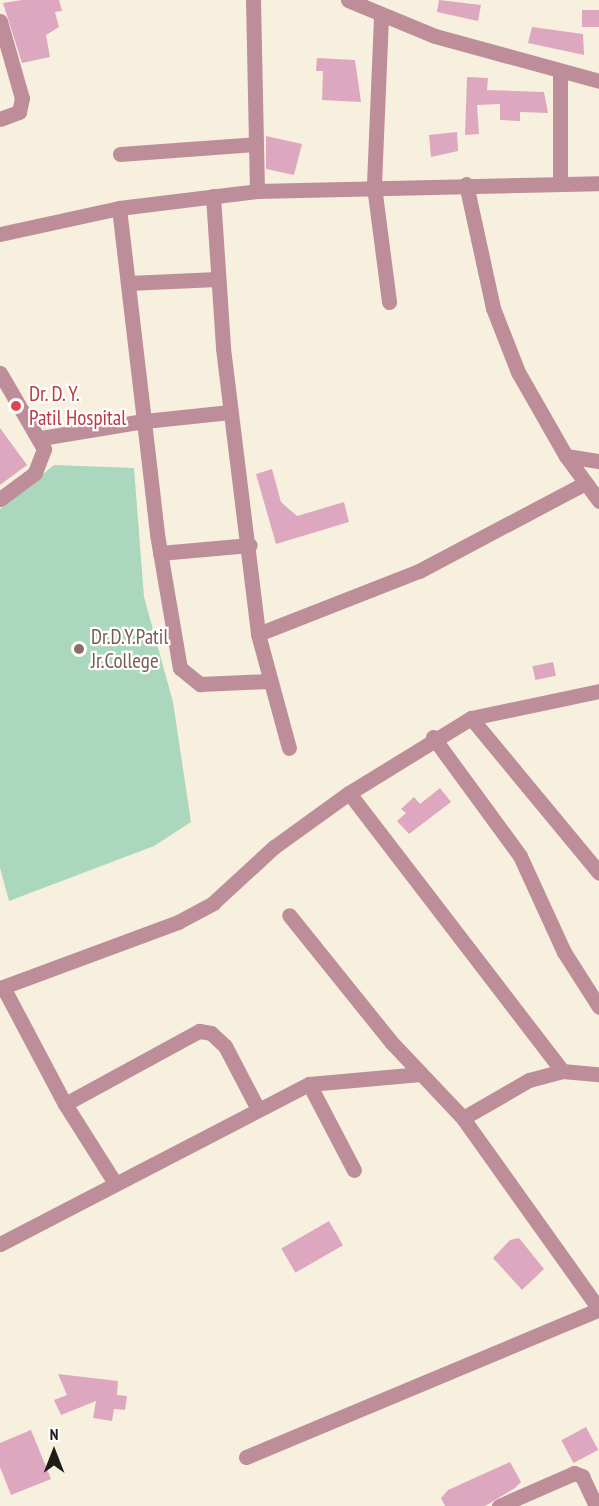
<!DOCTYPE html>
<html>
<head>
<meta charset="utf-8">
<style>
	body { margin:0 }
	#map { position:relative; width:599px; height:1506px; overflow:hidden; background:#f7f0df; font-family:"PT Sans Narrow",sans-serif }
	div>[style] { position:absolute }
	.green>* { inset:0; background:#aad7bd }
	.building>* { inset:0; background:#dda7bf; transform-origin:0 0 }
	.minor>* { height:15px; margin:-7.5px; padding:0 7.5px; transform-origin:7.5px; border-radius:7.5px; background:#bd8e99 }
	.dots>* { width:16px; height:16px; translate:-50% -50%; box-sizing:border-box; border:3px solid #fff; border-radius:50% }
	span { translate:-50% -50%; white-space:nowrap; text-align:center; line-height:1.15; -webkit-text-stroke:4.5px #fff; paint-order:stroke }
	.health-label { font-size:21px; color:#be3a42 }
	.left { translate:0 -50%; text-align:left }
	.education-label { font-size:21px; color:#785e54 }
	.north { position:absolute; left:24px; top:1422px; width:60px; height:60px; -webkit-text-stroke:4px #fff; paint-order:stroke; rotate:0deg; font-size:16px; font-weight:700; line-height:24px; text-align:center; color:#1e1c16 }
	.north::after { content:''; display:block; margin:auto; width:21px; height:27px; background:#1e1c16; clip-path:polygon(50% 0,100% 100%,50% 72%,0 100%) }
</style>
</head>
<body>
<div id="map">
	<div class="green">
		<div style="clip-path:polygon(54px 465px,134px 468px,144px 597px,173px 702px,191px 822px,154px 846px,9px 901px,0 868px,0 509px)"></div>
	</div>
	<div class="building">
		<div style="clip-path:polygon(22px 0,59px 0,62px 11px,55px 12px,59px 27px,46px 35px,50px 57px,22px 63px,3px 3px)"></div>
		<div style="clip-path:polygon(439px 0,481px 5px,478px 21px,437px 12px)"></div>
		<div style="left:582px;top:10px;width:17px;height:17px"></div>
		<div style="clip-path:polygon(532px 27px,583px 34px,584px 55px,528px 43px)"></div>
		<div style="clip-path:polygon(317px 58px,355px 60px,361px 102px,322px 100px,323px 71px,316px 71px)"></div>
		<div style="clip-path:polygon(467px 77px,488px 78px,487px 90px,544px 92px,548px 113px,520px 112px,520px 121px,500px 120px,500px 104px,477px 105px,479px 134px,465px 135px)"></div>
		<div style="clip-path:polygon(457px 132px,458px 151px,431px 157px,429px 135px)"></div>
		<div style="clip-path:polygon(266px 136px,302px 144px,294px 175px,266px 169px)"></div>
		<div style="clip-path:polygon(0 428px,27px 465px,0 485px)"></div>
		<div style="clip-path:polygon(272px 469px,281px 502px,297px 516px,344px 502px,349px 522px,276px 544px,256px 474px)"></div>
		<div style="left:553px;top:662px;width:14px;height:21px;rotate:78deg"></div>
		<div style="clip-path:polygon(440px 788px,451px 802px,409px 834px,397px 821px,406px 813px,401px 809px,414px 797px,420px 804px)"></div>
		<div style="left:329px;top:1221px;width:28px;height:55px;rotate:60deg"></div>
		<div style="clip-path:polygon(519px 1238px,544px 1269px,522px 1290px,493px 1258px,510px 1240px)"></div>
		<div style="clip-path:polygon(58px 1374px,118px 1381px,117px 1395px,127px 1396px,125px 1410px,114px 1409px,112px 1421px,93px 1418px,96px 1401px,61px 1415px,54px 1400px,67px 1395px)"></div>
		<div style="left:586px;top:1427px;width:26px;height:28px;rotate:62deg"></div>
		<div style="clip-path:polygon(31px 1430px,51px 1479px,11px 1495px,0 1467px,0 1443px)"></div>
		<div style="clip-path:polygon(510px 1462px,521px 1482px,515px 1488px,485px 1506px,445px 1506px,441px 1498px,448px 1490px)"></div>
	</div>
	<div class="minor">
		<div style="left:253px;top:0;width:191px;rotate:88.8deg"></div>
		<div style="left:348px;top:0;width:94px;rotate:22.5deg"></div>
		<div style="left:435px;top:36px;width:170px;rotate:15.3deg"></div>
		<div style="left:381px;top:17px;width:169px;rotate:92.4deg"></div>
		<div style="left:374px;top:186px;width:117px;rotate:82.6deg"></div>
		<div style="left:0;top:21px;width:80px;rotate:74.1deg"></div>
		<div style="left:22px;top:98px;width:14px;rotate:102deg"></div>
		<div style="left:19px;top:112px;width:20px;rotate:160deg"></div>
		<div style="left:560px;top:73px;width:109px;rotate:90deg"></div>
		<div style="left:120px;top:154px;width:135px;rotate:-4.2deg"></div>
		<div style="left:466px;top:184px;width:127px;rotate:77.7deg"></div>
		<div style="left:493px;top:308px;width:69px;rotate:68.7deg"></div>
		<div style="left:518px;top:372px;width:97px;rotate:60.3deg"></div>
		<div style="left:566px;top:456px;width:56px;rotate:53.7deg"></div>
		<div style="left:213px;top:196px;width:152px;rotate:86.2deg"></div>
		<div style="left:223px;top:348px;width:288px;rotate:83deg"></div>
		<div style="left:258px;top:634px;width:118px;rotate:74.8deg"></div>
		<div style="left:0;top:234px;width:122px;rotate:-12.3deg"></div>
		<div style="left:119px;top:208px;width:139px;rotate:-7deg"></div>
		<div style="left:257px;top:191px;width:342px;rotate:-1.3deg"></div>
		<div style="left:128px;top:283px;width:89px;rotate:-2.6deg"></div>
		<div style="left:0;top:373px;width:88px;rotate:59.9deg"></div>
		<div style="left:44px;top:449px;width:26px;rotate:111deg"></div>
		<div style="left:35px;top:473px;width:44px;rotate:143.4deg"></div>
		<div style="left:230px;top:412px;width:86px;rotate:174deg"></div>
		<div style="left:144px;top:421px;width:114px;rotate:83.4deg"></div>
		<div style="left:157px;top:534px;width:136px;rotate:80.3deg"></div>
		<div style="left:180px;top:668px;width:26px;rotate:39deg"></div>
		<div style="left:200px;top:684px;width:68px;rotate:-2.5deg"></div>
		<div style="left:41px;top:438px;width:104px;rotate:-9.4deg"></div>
		<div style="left:144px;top:421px;width:214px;rotate:-96.7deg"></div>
		<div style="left:566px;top:456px;width:33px;rotate:9deg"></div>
		<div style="left:160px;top:553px;width:90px;rotate:-5.1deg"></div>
		<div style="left:258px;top:634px;width:173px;rotate:-21.4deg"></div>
		<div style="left:419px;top:571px;width:188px;rotate:-27.9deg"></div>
		<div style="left:471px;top:718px;width:201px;rotate:50.4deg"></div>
		<div style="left:433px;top:737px;width:147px;rotate:53.8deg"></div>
		<div style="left:520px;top:856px;width:106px;rotate:65.4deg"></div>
		<div style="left:564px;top:952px;width:65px;rotate:57.5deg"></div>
		<div style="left:349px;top:793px;width:350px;rotate:52.5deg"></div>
		<div style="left:3px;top:987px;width:132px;rotate:62.1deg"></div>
		<div style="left:65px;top:1104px;width:93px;rotate:57.7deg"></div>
		<div style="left:0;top:988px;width:190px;rotate:-20.3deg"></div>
		<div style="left:178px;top:922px;width:40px;rotate:-28deg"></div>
		<div style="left:213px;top:903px;width:83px;rotate:-42.6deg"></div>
		<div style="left:274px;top:847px;width:92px;rotate:-35.8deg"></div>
		<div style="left:349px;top:793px;width:143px;rotate:-31.6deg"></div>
		<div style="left:471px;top:718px;width:131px;rotate:-11.9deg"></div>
		<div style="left:309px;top:1084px;width:97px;rotate:62.4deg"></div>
		<div style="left:65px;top:1104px;width:153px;rotate:-28.6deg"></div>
		<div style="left:199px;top:1031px;width:12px;rotate:9deg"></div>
		<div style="left:211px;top:1033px;width:19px;rotate:43deg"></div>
		<div style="left:225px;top:1046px;width:71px;rotate:62.4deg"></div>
		<div style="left:463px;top:1118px;width:76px;rotate:-29.9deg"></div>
		<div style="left:529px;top:1080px;width:34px;rotate:-15deg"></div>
		<div style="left:562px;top:1071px;width:37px;rotate:5deg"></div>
		<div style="left:0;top:1244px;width:348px;rotate:-27.4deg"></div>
		<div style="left:309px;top:1084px;width:112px;rotate:-5.1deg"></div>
		<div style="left:246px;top:1457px;width:383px;rotate:-22.7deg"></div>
		<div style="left:599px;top:1309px;width:234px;rotate:-125.5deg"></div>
		<div style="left:463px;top:1118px;width:103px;rotate:-133.4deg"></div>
		<div style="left:392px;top:1043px;width:164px;rotate:-128.8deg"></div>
		<div style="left:499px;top:1506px;width:82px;rotate:-23.7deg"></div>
		<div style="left:574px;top:1473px;width:9px;rotate:21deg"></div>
		<div style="left:582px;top:1476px;width:33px;rotate:65deg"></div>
	</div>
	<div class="dots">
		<div style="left:16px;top:406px;background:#e0444e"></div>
		<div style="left:79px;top:649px;background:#8d6e63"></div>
	</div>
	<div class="health-label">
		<span class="left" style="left:29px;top:406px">Dr. D. Y.<br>Patil Hospital</span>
	</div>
	<div class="education-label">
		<span class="left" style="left:91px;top:649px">Dr.D.Y.Patil<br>Jr.College</span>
	</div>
	<div class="north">N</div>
</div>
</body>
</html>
